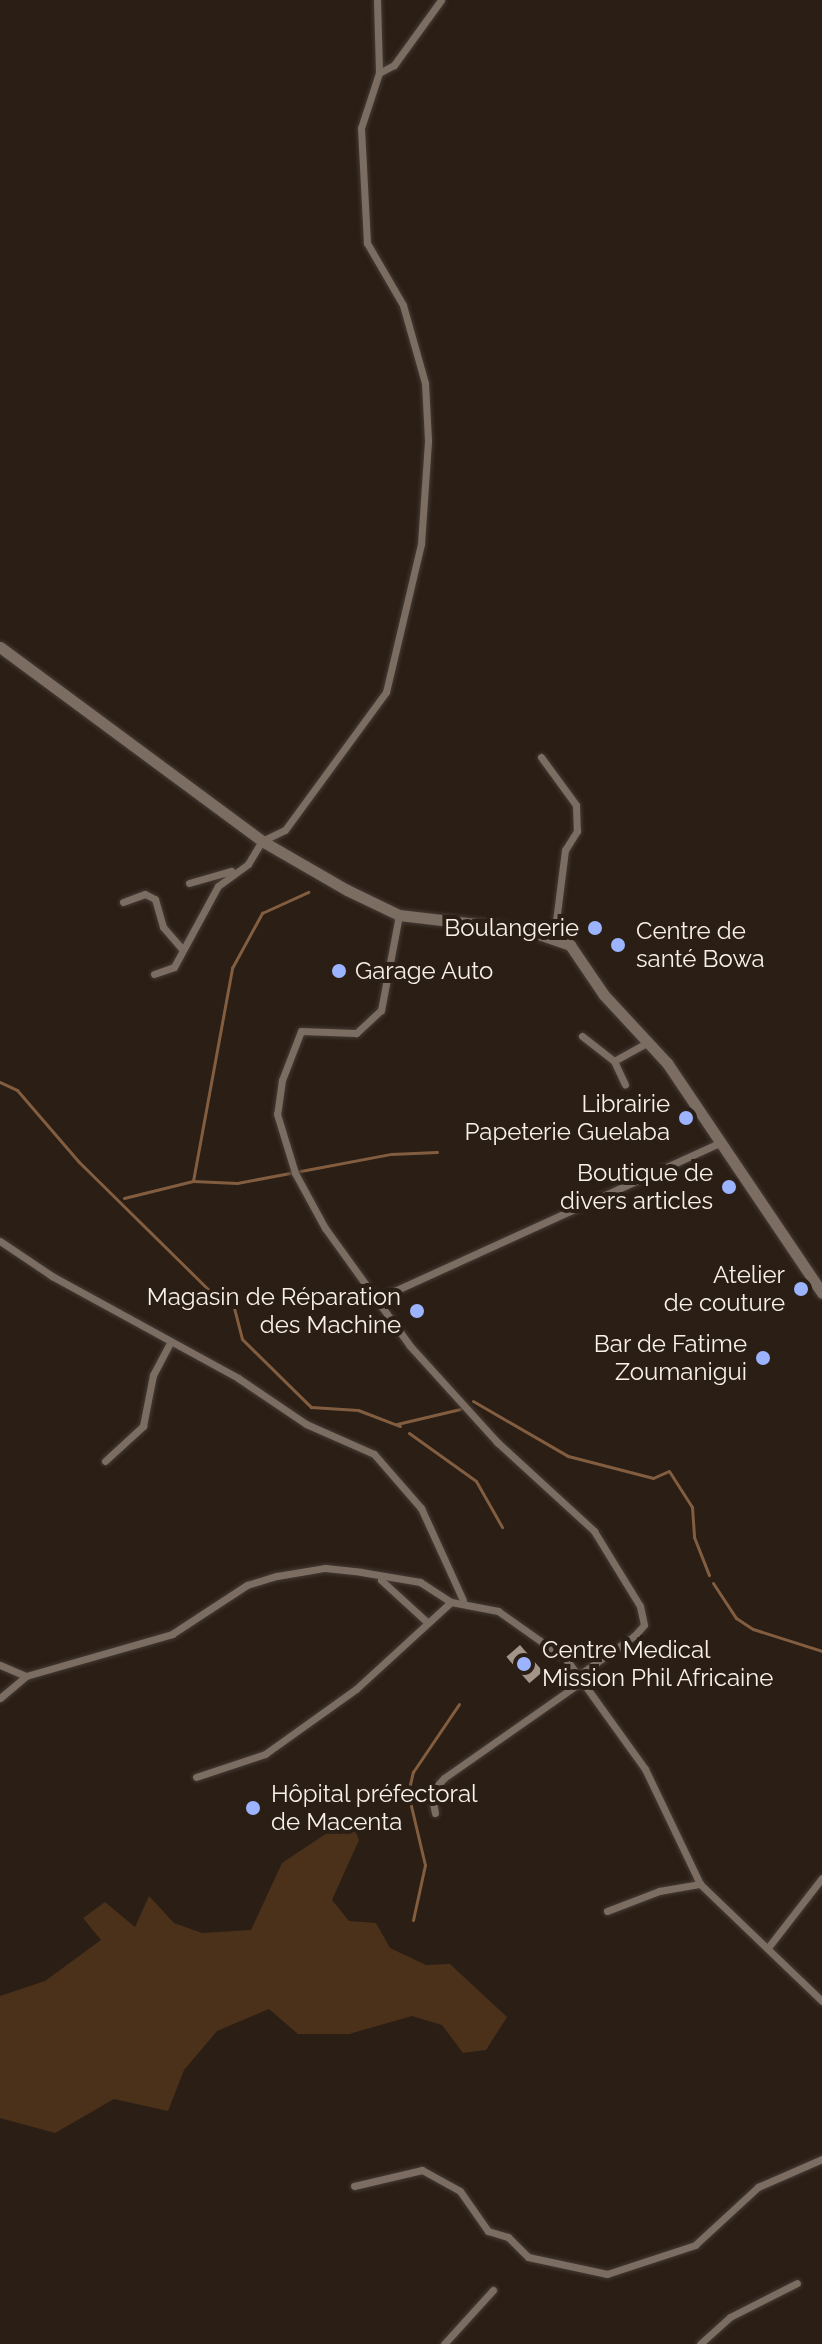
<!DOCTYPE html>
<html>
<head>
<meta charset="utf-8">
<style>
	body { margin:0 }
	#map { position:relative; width:822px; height:2344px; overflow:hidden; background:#2a1e15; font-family:Raleway,sans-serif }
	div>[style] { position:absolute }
	.green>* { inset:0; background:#4b311a }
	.stream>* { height:3px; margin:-1.5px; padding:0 1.5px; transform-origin:1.5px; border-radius:1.5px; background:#825d3f }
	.building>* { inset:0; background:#a49488; transform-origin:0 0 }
	.roads { filter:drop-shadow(0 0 2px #453b35) drop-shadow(0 0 2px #453b35) }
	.street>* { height:7px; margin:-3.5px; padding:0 3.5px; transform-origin:3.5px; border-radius:3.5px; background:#7b6d61 }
	.secondary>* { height:11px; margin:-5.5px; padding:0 5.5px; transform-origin:5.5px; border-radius:5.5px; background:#7b6d61 }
	.dots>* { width:22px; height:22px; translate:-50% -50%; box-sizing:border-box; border:4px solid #2a1e15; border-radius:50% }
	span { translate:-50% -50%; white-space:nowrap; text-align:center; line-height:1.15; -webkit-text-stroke:8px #2a1e15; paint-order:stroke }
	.poi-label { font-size:24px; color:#f8f0e9 }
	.right { translate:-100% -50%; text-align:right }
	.left { translate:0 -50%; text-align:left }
</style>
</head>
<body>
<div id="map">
	<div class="green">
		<div style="clip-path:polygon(353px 1826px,359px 1840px,332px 1900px,349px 1921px,376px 1923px,390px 1948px,426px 1965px,450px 1964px,507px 2017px,486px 2050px,463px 2053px,442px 2025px,412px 2016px,349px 2034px,298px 2034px,269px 2009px,217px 2031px,184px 2070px,168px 2111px,114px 2099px,55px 2133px,0 2118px,0 1996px,45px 1981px,101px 1940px,83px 1918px,105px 1902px,135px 1927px,149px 1896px,174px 1923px,202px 1933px,251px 1930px,282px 1863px,336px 1827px)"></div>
	</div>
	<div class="stream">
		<div style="left:0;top:1082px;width:19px;rotate:25deg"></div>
		<div style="left:17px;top:1090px;width:95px;rotate:49.3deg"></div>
		<div style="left:79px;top:1162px;width:188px;rotate:44.6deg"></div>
		<div style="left:213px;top:1294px;width:20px;rotate:18deg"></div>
		<div style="left:232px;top:1300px;width:40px;rotate:75.6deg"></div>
		<div style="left:242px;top:1339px;width:97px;rotate:44.6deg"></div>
		<div style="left:311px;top:1407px;width:47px;rotate:3.7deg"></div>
		<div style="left:358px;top:1410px;width:45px;rotate:20.9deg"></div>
		<div style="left:193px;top:1181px;width:217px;rotate:-79.6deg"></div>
		<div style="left:232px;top:968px;width:63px;rotate:-61.4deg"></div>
		<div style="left:262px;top:913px;width:51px;rotate:-24.5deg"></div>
		<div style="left:124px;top:1198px;width:71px;rotate:-13.8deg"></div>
		<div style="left:193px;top:1181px;width:44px;rotate:2.6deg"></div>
		<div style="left:237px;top:1183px;width:157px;rotate:-10.7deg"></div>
		<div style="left:391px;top:1154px;width:46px;rotate:-2.5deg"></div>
		<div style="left:473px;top:1401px;width:110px;rotate:30.1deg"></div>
		<div style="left:568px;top:1456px;width:88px;rotate:14.5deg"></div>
		<div style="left:653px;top:1478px;width:17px;rotate:-24deg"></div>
		<div style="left:669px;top:1471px;width:43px;rotate:57.4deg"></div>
		<div style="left:692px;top:1507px;width:30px;rotate:86deg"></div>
		<div style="left:694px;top:1537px;width:41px;rotate:68.5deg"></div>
		<div style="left:397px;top:1424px;width:65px;rotate:-13.4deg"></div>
		<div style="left:409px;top:1433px;width:82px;rotate:35.6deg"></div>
		<div style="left:476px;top:1481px;width:53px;rotate:60.5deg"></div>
		<div style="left:713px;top:1583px;width:42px;rotate:56.7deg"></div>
		<div style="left:736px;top:1618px;width:20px;rotate:33deg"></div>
		<div style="left:753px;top:1629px;width:72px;rotate:17.7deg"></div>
		<div style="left:413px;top:1920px;width:56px;rotate:-77.7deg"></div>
		<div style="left:425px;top:1865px;width:74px;rotate:-103.3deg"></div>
		<div style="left:408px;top:1793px;width:22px;rotate:-77deg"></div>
		<div style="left:413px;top:1772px;width:82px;rotate:-55.9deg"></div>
	</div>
	<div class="building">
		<div style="left:520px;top:1645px;width:35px;height:18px;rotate:49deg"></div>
	</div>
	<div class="roads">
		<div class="street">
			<div style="left:377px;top:0;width:73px;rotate:88.4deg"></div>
			<div style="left:541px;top:757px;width:59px;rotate:53.9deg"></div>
			<div style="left:576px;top:805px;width:26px;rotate:88deg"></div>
			<div style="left:577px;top:831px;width:22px;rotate:122deg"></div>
			<div style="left:565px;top:850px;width:88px;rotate:97.2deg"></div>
			<div style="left:189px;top:883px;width:44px;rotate:-15.9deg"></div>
			<div style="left:123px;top:902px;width:23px;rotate:-20deg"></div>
			<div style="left:145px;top:894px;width:11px;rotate:27deg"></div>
			<div style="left:155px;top:899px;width:29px;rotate:74deg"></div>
			<div style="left:163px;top:927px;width:30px;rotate:49deg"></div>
			<div style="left:399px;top:915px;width:97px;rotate:100.7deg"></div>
			<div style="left:381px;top:1010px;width:34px;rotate:137deg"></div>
			<div style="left:356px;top:1033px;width:55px;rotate:-177.9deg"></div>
			<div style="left:301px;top:1031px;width:53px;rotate:111.2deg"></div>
			<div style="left:282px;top:1080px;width:34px;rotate:98deg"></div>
			<div style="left:277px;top:1114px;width:62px;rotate:73deg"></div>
			<div style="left:295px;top:1173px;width:63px;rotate:61.4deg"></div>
			<div style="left:325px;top:1228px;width:145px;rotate:54.2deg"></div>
			<div style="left:410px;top:1346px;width:130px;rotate:47.8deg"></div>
			<div style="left:497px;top:1442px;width:132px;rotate:42.5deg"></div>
			<div style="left:594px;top:1531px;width:88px;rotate:58.5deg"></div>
			<div style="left:640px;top:1606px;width:19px;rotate:78deg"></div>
			<div style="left:644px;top:1625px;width:15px;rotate:132deg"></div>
			<div style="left:634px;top:1636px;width:67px;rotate:144.7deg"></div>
			<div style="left:154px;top:974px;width:21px;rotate:-19deg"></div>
			<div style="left:174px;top:967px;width:92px;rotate:-61.5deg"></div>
			<div style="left:218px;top:886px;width:37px;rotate:-36deg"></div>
			<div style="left:248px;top:864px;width:27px;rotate:-59deg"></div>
			<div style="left:262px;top:841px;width:25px;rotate:-26deg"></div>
			<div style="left:285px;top:830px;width:171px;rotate:-53.8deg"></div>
			<div style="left:386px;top:692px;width:152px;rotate:-76.7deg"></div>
			<div style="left:421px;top:544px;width:104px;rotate:-86.1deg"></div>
			<div style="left:428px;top:440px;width:57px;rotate:-93deg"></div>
			<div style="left:425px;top:383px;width:81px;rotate:-105.8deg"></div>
			<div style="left:403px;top:305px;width:72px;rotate:-120.1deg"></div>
			<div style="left:367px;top:243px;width:115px;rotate:-93deg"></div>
			<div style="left:361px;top:128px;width:58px;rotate:-71.9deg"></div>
			<div style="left:379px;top:73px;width:17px;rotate:-28deg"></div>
			<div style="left:394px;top:65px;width:80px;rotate:-54.1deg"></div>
			<div style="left:582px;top:1036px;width:41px;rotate:38deg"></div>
			<div style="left:614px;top:1061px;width:26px;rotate:65deg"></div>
			<div style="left:614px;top:1061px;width:39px;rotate:-29deg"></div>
			<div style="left:0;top:1241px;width:63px;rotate:33.9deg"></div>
			<div style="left:52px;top:1276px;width:212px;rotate:28.7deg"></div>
			<div style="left:238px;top:1378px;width:82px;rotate:34.1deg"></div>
			<div style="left:306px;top:1424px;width:74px;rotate:23.8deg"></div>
			<div style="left:374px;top:1454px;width:72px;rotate:49deg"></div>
			<div style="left:421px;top:1508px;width:101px;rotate:65.5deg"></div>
			<div style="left:379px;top:1298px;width:374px;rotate:-24.5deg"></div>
			<div style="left:105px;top:1461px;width:52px;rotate:-42.6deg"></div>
			<div style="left:143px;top:1426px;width:52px;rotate:-78.9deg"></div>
			<div style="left:153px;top:1375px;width:36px;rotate:-62deg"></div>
			<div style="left:381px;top:1580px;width:62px;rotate:42.4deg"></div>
			<div style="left:0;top:1665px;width:28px;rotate:23deg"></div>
			<div style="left:0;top:1698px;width:34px;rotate:-40deg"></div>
			<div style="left:26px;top:1676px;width:152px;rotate:-16deg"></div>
			<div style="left:172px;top:1634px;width:90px;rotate:-33.2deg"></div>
			<div style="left:247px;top:1585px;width:31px;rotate:-17deg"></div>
			<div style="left:277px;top:1576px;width:49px;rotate:-9.5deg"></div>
			<div style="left:325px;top:1568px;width:36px;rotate:6deg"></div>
			<div style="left:361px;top:1572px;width:60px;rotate:9.6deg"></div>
			<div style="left:420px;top:1582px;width:37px;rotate:33deg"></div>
			<div style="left:196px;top:1777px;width:73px;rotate:-18.4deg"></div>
			<div style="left:265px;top:1754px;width:112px;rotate:-35.5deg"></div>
			<div style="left:356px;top:1689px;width:129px;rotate:-42.5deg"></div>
			<div style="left:451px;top:1602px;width:48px;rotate:10.8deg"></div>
			<div style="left:498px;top:1611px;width:83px;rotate:35.2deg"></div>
			<div style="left:566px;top:1659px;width:135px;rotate:54.3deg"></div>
			<div style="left:645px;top:1769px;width:127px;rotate:64.4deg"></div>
			<div style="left:700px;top:1884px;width:169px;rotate:43.8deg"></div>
			<div style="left:435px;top:1813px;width:21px;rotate:-101deg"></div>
			<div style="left:431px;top:1792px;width:19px;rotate:-47deg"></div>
			<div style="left:444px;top:1778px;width:171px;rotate:-35deg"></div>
			<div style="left:607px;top:1911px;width:56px;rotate:-21deg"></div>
			<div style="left:659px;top:1891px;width:42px;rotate:-9.7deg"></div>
			<div style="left:770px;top:1945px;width:85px;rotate:-52.2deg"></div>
			<div style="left:354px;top:2186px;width:70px;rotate:-13.2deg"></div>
			<div style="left:422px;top:2170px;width:43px;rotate:28.9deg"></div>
			<div style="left:460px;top:2191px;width:49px;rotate:55deg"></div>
			<div style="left:488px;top:2231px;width:21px;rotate:17deg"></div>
			<div style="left:508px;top:2237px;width:28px;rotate:45deg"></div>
			<div style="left:528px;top:2257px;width:81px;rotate:12.1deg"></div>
			<div style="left:607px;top:2274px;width:93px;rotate:-18.2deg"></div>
			<div style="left:695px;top:2245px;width:86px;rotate:-42.6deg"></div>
			<div style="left:758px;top:2187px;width:70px;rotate:-23.6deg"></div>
			<div style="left:444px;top:2344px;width:73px;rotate:-47.8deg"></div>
			<div style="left:700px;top:2344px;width:40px;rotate:-42deg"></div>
			<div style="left:730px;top:2317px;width:75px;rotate:-26.9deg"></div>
		</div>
		<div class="secondary">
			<div style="left:0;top:647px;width:326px;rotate:36.5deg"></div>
			<div style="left:262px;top:841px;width:98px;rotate:30deg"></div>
			<div style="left:347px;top:890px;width:58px;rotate:25.7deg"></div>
			<div style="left:399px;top:915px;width:129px;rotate:6.7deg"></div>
			<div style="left:527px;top:930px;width:46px;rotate:19.2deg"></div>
			<div style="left:570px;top:945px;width:60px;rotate:55.8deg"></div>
			<div style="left:604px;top:995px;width:93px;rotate:47.2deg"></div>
			<div style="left:667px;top:1063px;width:277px;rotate:56deg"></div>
		</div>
	</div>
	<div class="dots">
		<div style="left:595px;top:928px;background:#9cb4fd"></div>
		<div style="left:618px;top:945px;background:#9cb4fd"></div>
		<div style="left:339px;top:971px;background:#9cb4fd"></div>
		<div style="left:686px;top:1118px;background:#9cb4fd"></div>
		<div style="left:729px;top:1187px;background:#9cb4fd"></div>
		<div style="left:801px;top:1289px;background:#9cb4fd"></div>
		<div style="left:417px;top:1311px;background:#9cb4fd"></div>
		<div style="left:763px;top:1358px;background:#9cb4fd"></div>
		<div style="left:524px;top:1664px;background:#9cb4fd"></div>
		<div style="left:253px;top:1808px;background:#9cb4fd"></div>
	</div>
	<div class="poi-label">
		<span class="right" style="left:579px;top:928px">Boulangerie</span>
		<span class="left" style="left:636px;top:945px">Centre de<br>santé Bowa</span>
		<span class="left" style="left:355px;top:971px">Garage Auto</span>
		<span class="right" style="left:670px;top:1118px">Librairie<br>Papeterie Guelaba</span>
		<span class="right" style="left:713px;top:1187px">Boutique de<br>divers articles</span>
		<span class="right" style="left:785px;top:1289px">Atelier<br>de couture</span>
		<span class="right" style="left:401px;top:1311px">Magasin de Réparation<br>des Machine</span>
		<span class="right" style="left:747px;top:1358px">Bar de Fatime<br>Zoumanigui</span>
		<span class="left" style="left:542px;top:1664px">Centre Medical<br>Mission Phil Africaine</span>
		<span class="left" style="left:271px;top:1808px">Hôpital préfectoral<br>de Macenta</span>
	</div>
</div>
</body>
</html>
